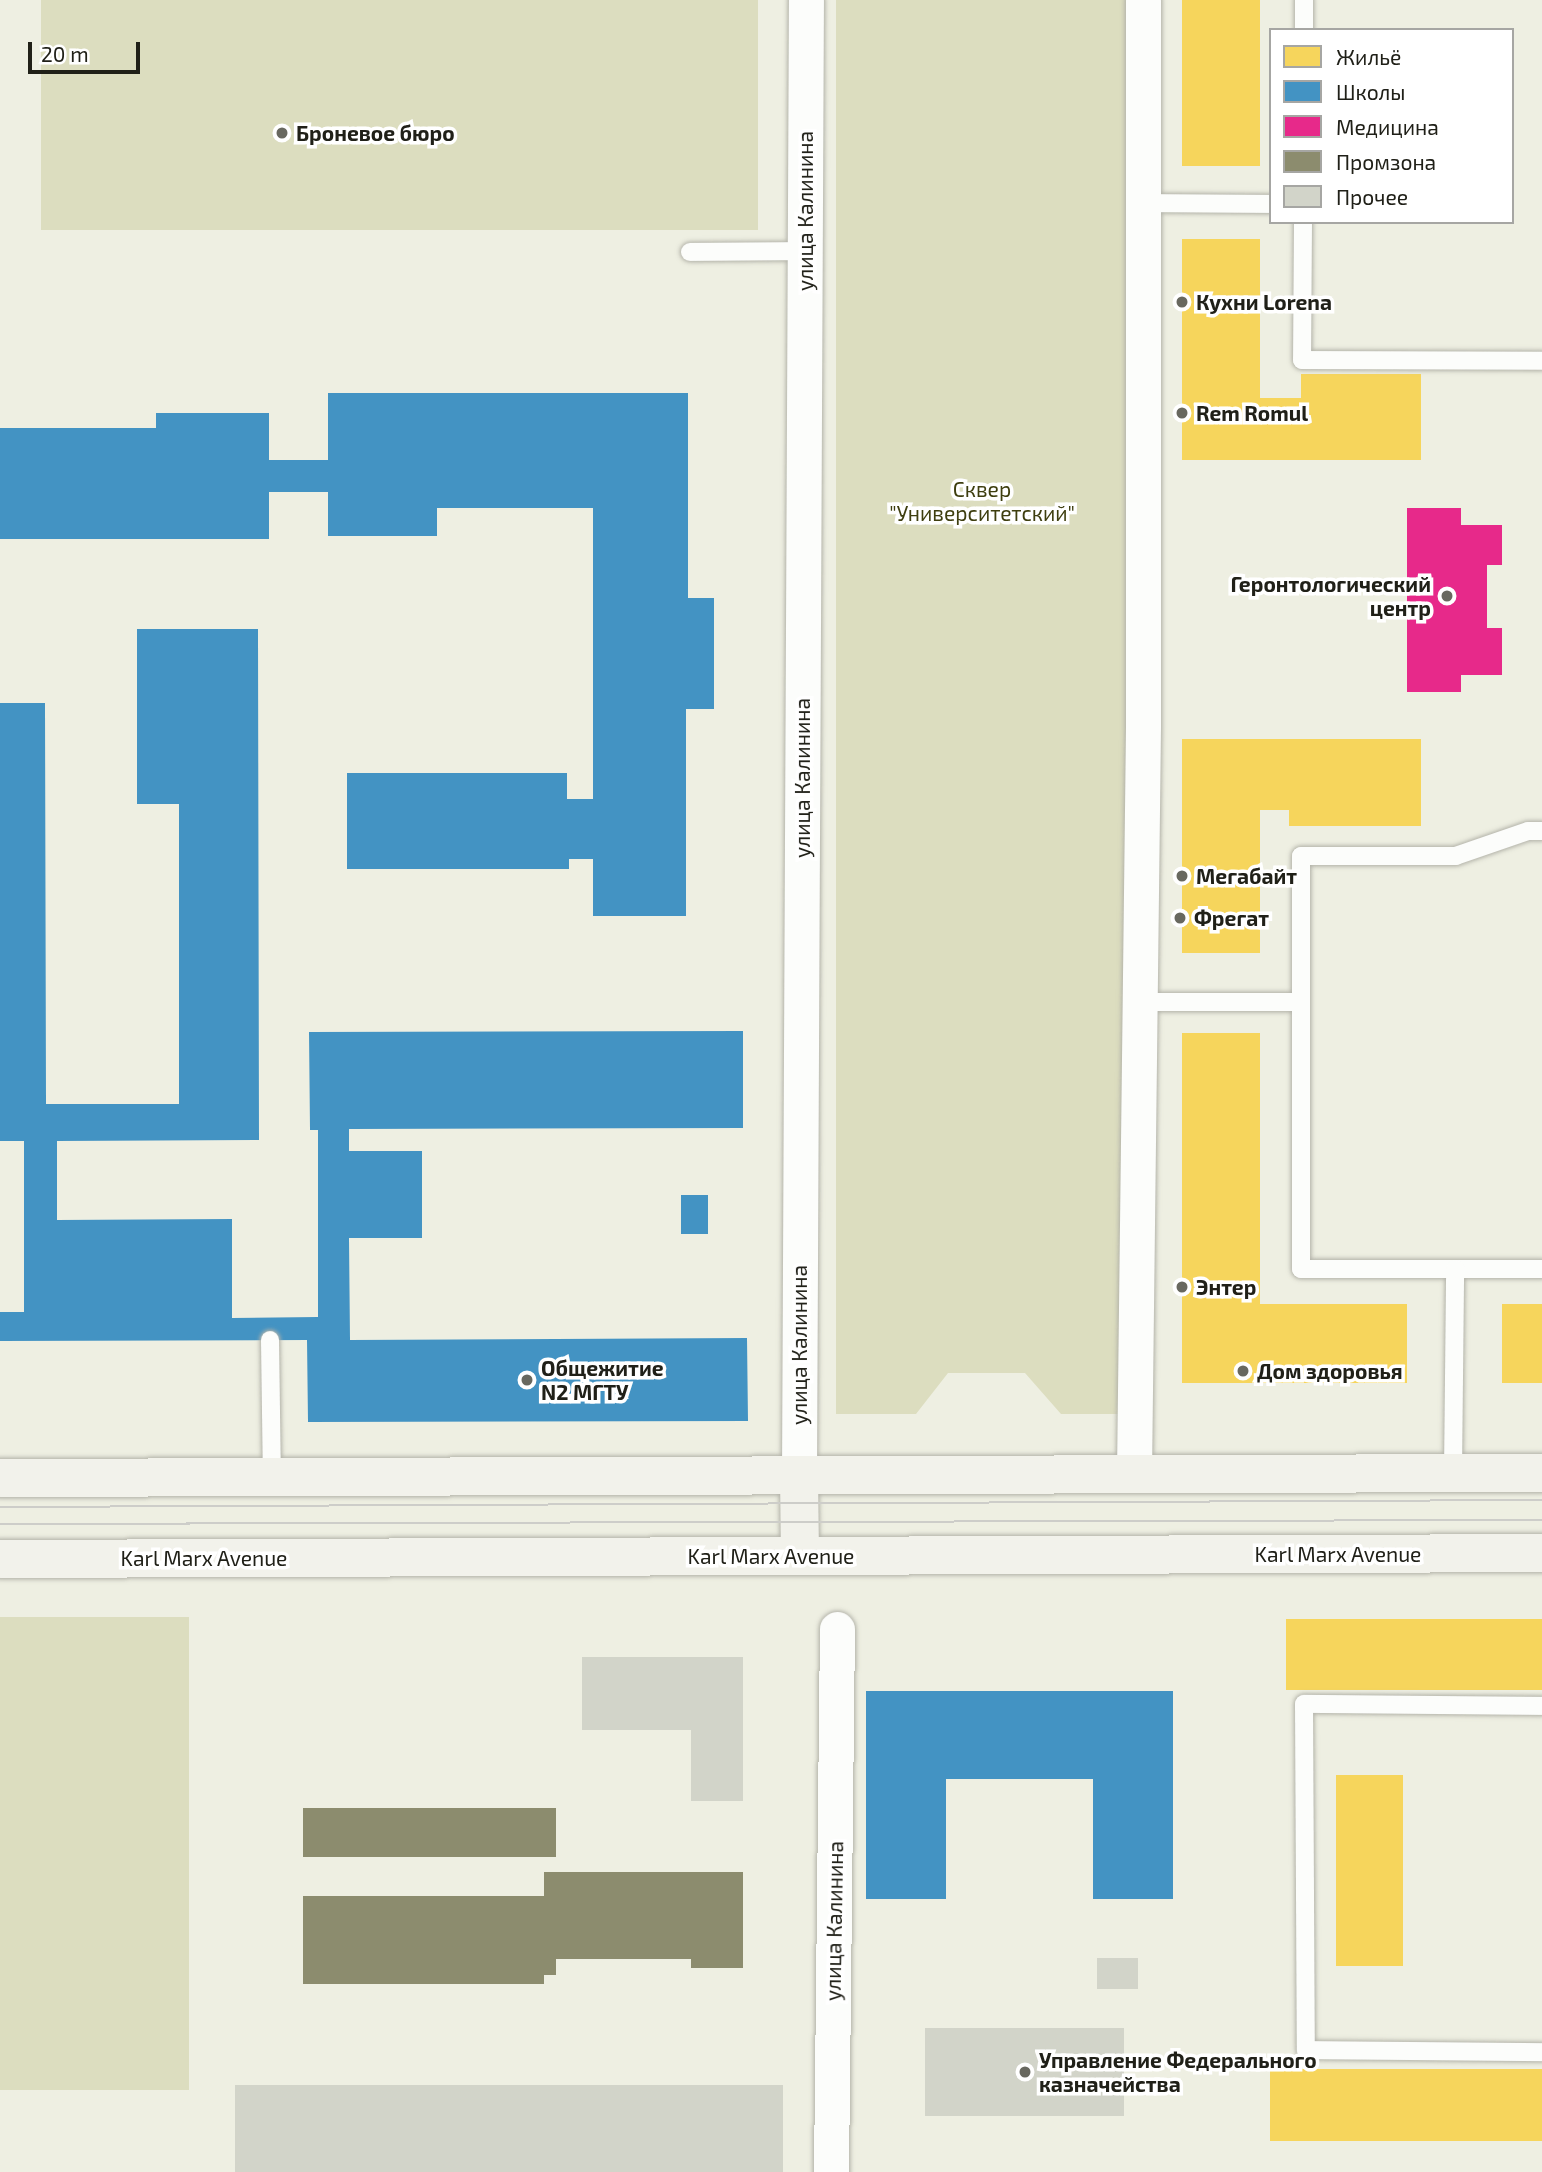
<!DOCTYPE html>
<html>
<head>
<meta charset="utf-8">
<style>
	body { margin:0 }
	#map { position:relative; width:1542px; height:2172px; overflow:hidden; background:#eeefe2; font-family:"Exo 2",sans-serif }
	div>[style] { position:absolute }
	.green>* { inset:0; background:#dcddbf; transform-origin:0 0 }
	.homes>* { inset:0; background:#f6d55c; transform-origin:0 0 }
	.schools>* { inset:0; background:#4393c3; transform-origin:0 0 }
	.health>* { inset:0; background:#e7298a }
	.industry>* { inset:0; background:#8c8c6e; transform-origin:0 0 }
	.building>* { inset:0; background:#d2d4c9; transform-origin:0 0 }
	.roads { filter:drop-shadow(0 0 2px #b4b4aa) drop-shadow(0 0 2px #b4b4aa) }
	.service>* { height:18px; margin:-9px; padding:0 9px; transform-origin:9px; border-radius:9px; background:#fcfdfb }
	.minor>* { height:35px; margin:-17.5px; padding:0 17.5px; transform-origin:17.5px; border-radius:17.5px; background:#fcfdfb }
	.secondary>* { height:38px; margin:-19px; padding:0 19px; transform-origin:19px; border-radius:19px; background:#f2f2eb }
	.tram>* { height:2px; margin:-1px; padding:0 1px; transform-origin:1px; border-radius:1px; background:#cdcdc9 }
	.dots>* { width:19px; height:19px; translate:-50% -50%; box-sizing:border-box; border:4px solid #fff; border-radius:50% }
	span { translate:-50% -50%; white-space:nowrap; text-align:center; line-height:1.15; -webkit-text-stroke:7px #fff; paint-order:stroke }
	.poi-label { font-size:21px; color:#202018; font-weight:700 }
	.left { translate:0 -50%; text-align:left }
	.right { translate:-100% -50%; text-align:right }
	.street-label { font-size:21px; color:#202018 }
	.park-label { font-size:21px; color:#3e3e0f }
	.legend { position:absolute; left:1269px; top:28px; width:245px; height:196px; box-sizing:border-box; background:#fff; border:2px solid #a6a6a3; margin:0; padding:9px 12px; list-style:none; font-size:21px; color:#202018 }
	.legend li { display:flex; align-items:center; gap:14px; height:35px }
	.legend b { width:35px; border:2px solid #a6a6a3 }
	.scale { position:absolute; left:28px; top:42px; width:112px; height:32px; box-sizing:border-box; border:4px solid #202018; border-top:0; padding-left:9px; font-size:21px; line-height:24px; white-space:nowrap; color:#202018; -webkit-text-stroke:5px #fff; paint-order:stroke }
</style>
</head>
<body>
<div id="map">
	<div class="green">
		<div style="left:41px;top:0;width:717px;height:230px"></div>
		<div style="clip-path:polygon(836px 0,1129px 0,1129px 1414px,1061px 1414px,1025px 1373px,948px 1373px,916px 1414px,836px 1414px)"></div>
		<div style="left:0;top:1617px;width:189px;height:473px"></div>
	</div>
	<div class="homes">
		<div style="left:1182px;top:0;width:78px;height:166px"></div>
		<div style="clip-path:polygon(1182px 239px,1260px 239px,1260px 398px,1301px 398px,1301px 374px,1421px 374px,1421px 460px,1182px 460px)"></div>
		<div style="clip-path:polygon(1182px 739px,1421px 739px,1421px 826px,1289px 826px,1289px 810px,1260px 810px,1260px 953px,1182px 953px)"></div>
		<div style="clip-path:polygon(1182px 1033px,1260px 1033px,1260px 1304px,1407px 1304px,1407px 1383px,1182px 1383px)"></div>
		<div style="left:1502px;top:1304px;width:40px;height:79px"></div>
		<div style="left:1286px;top:1619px;width:256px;height:71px"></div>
		<div style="left:1336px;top:1775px;width:67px;height:191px"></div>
		<div style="left:1270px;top:2069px;width:272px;height:72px"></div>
	</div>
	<div class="schools">
		<div style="clip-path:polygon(328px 393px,688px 393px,688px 598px,714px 598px,714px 709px,686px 709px,686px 916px,593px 916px,593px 859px,569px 859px,569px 869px,347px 869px,347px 773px,567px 773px,567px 799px,593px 799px,593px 508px,437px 508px,437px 536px,328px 536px,328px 492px,269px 492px,269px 539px,0 539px,0 428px,156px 428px,156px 413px,269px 413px,269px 460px,328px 460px)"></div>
		<div style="clip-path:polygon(137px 629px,258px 629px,259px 1140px,57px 1141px,57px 1220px,232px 1219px,232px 1318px,318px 1317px,318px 1130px,310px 1130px,309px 1032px,743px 1031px,743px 1128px,349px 1129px,349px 1151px,422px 1151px,422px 1238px,349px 1238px,350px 1340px,747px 1338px,748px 1421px,308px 1422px,307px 1340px,0 1341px,0 1312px,24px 1312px,24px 1141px,0 1141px,0 703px,45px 703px,46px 1104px,179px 1104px,179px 804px,137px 804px)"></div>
		<div style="left:681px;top:1195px;width:27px;height:39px"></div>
		<div style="clip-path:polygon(866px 1691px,1173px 1691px,1173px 1899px,1093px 1899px,1093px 1779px,946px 1779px,946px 1899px,866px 1899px)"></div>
	</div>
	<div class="health">
		<div style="clip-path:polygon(1407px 508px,1461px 508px,1461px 525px,1502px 525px,1502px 565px,1487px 565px,1487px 628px,1502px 628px,1502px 675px,1461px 675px,1461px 692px,1407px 692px)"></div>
	</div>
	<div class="industry">
		<div style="left:303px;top:1808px;width:253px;height:49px"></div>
		<div style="clip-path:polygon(544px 1872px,743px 1872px,743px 1968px,691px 1968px,691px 1959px,556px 1959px,556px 1975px,544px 1975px,544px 1984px,303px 1984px,303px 1896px,544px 1896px)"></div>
	</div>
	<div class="building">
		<div style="clip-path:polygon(582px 1657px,743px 1657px,743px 1801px,691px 1801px,691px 1730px,582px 1730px)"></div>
		<div style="left:1097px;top:1958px;width:41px;height:31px"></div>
		<div style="left:925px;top:2028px;width:199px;height:88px"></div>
		<div style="left:783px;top:2085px;width:87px;height:548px;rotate:90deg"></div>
	</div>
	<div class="roads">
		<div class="service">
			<div style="left:1304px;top:30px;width:30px;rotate:-90deg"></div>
			<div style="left:1142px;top:203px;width:129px;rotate:0.4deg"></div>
			<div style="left:1303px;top:222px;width:138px;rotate:90.4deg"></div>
			<div style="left:1302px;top:360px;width:240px;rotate:0.2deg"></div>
			<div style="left:690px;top:252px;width:114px;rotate:-0.5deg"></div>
			<div style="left:1542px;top:831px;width:14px;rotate:180deg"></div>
			<div style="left:1528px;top:831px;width:76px;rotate:160.9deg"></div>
			<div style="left:1456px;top:856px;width:155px;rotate:180deg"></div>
			<div style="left:1301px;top:856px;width:413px;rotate:90deg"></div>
			<div style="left:1301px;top:1269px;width:241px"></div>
			<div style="left:1137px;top:1002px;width:164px"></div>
			<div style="left:270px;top:1340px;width:137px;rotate:89.2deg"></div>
			<div style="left:1453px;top:1473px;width:204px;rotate:-89.4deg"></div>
			<div style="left:1542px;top:1706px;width:238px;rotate:-179.5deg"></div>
			<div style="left:1304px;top:1704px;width:346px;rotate:89.7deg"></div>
			<div style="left:1306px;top:2050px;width:236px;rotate:0.5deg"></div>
		</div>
		<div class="minor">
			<div style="left:1134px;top:1474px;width:748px;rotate:-89.31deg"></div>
			<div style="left:1143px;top:726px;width:726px;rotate:-90deg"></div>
			<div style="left:799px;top:1475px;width:1475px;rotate:-89.73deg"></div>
			<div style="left:831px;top:2172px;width:543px;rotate:-89.37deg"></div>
		</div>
		<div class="secondary">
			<div style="left:799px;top:1475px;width:81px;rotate:89.3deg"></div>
			<div style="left:0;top:1478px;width:1542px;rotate:-0.19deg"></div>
			<div style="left:0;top:1559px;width:1542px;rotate:-0.22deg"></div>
		</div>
	</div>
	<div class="tram">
		<div style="left:0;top:1507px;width:1542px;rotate:-0.26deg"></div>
		<div style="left:0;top:1524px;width:1542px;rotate:-0.15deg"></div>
	</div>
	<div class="dots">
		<div style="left:282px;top:133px;background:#68685f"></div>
		<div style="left:1182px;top:302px;background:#68685f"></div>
		<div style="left:1182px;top:413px;background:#68685f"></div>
		<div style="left:1447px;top:596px;background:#68685f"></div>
		<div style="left:1182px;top:876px;background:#68685f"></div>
		<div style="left:1180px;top:918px;background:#68685f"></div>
		<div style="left:1182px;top:1287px;background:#68685f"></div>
		<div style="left:1243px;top:1371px;background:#68685f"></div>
		<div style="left:527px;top:1380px;background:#68685f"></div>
		<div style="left:1025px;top:2072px;background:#68685f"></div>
	</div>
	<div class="poi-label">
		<span class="left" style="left:296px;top:133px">Броневое бюро</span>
		<span class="left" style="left:1196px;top:302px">Кухни Lorena</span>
		<span class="left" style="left:1196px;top:413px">Rem Romul</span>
		<span class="right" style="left:1431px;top:596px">Геронтологический<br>центр</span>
		<span class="left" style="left:1196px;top:876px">Мегабайт</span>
		<span class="left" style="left:1194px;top:918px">Фрегат</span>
		<span class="left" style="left:1196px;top:1287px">Энтер</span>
		<span class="left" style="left:541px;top:1380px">Общежитие<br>N2 МГТУ</span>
		<span class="left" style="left:1257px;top:1371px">Дом здоровья</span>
		<span class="left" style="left:1039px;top:2072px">Управление Федерального<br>казначейства</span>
	</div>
	<div class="street-label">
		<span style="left:805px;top:211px;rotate:-90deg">улица Калинина</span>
		<span style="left:802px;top:778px;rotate:-90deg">улица Калинина</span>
		<span style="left:799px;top:1345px;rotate:-90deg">улица Калинина</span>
		<span style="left:1338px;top:1554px">Karl Marx Avenue</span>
		<span style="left:771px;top:1556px">Karl Marx Avenue</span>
		<span style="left:204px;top:1558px">Karl Marx Avenue</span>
		<span style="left:834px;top:1921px;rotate:-89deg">улица Калинина</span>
	</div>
	<div class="park-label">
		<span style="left:982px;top:501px">Сквер<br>"Университетский"</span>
	</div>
	<ul class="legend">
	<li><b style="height:19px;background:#f6d55c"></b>Жильё</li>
	<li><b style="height:19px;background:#4393c3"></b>Школы</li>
	<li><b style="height:19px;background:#e7298a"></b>Медицина</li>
	<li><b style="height:19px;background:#8c8c6e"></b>Промзона</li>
	<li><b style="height:19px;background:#d2d4c9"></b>Прочее</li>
	</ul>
	<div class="scale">20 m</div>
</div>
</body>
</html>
